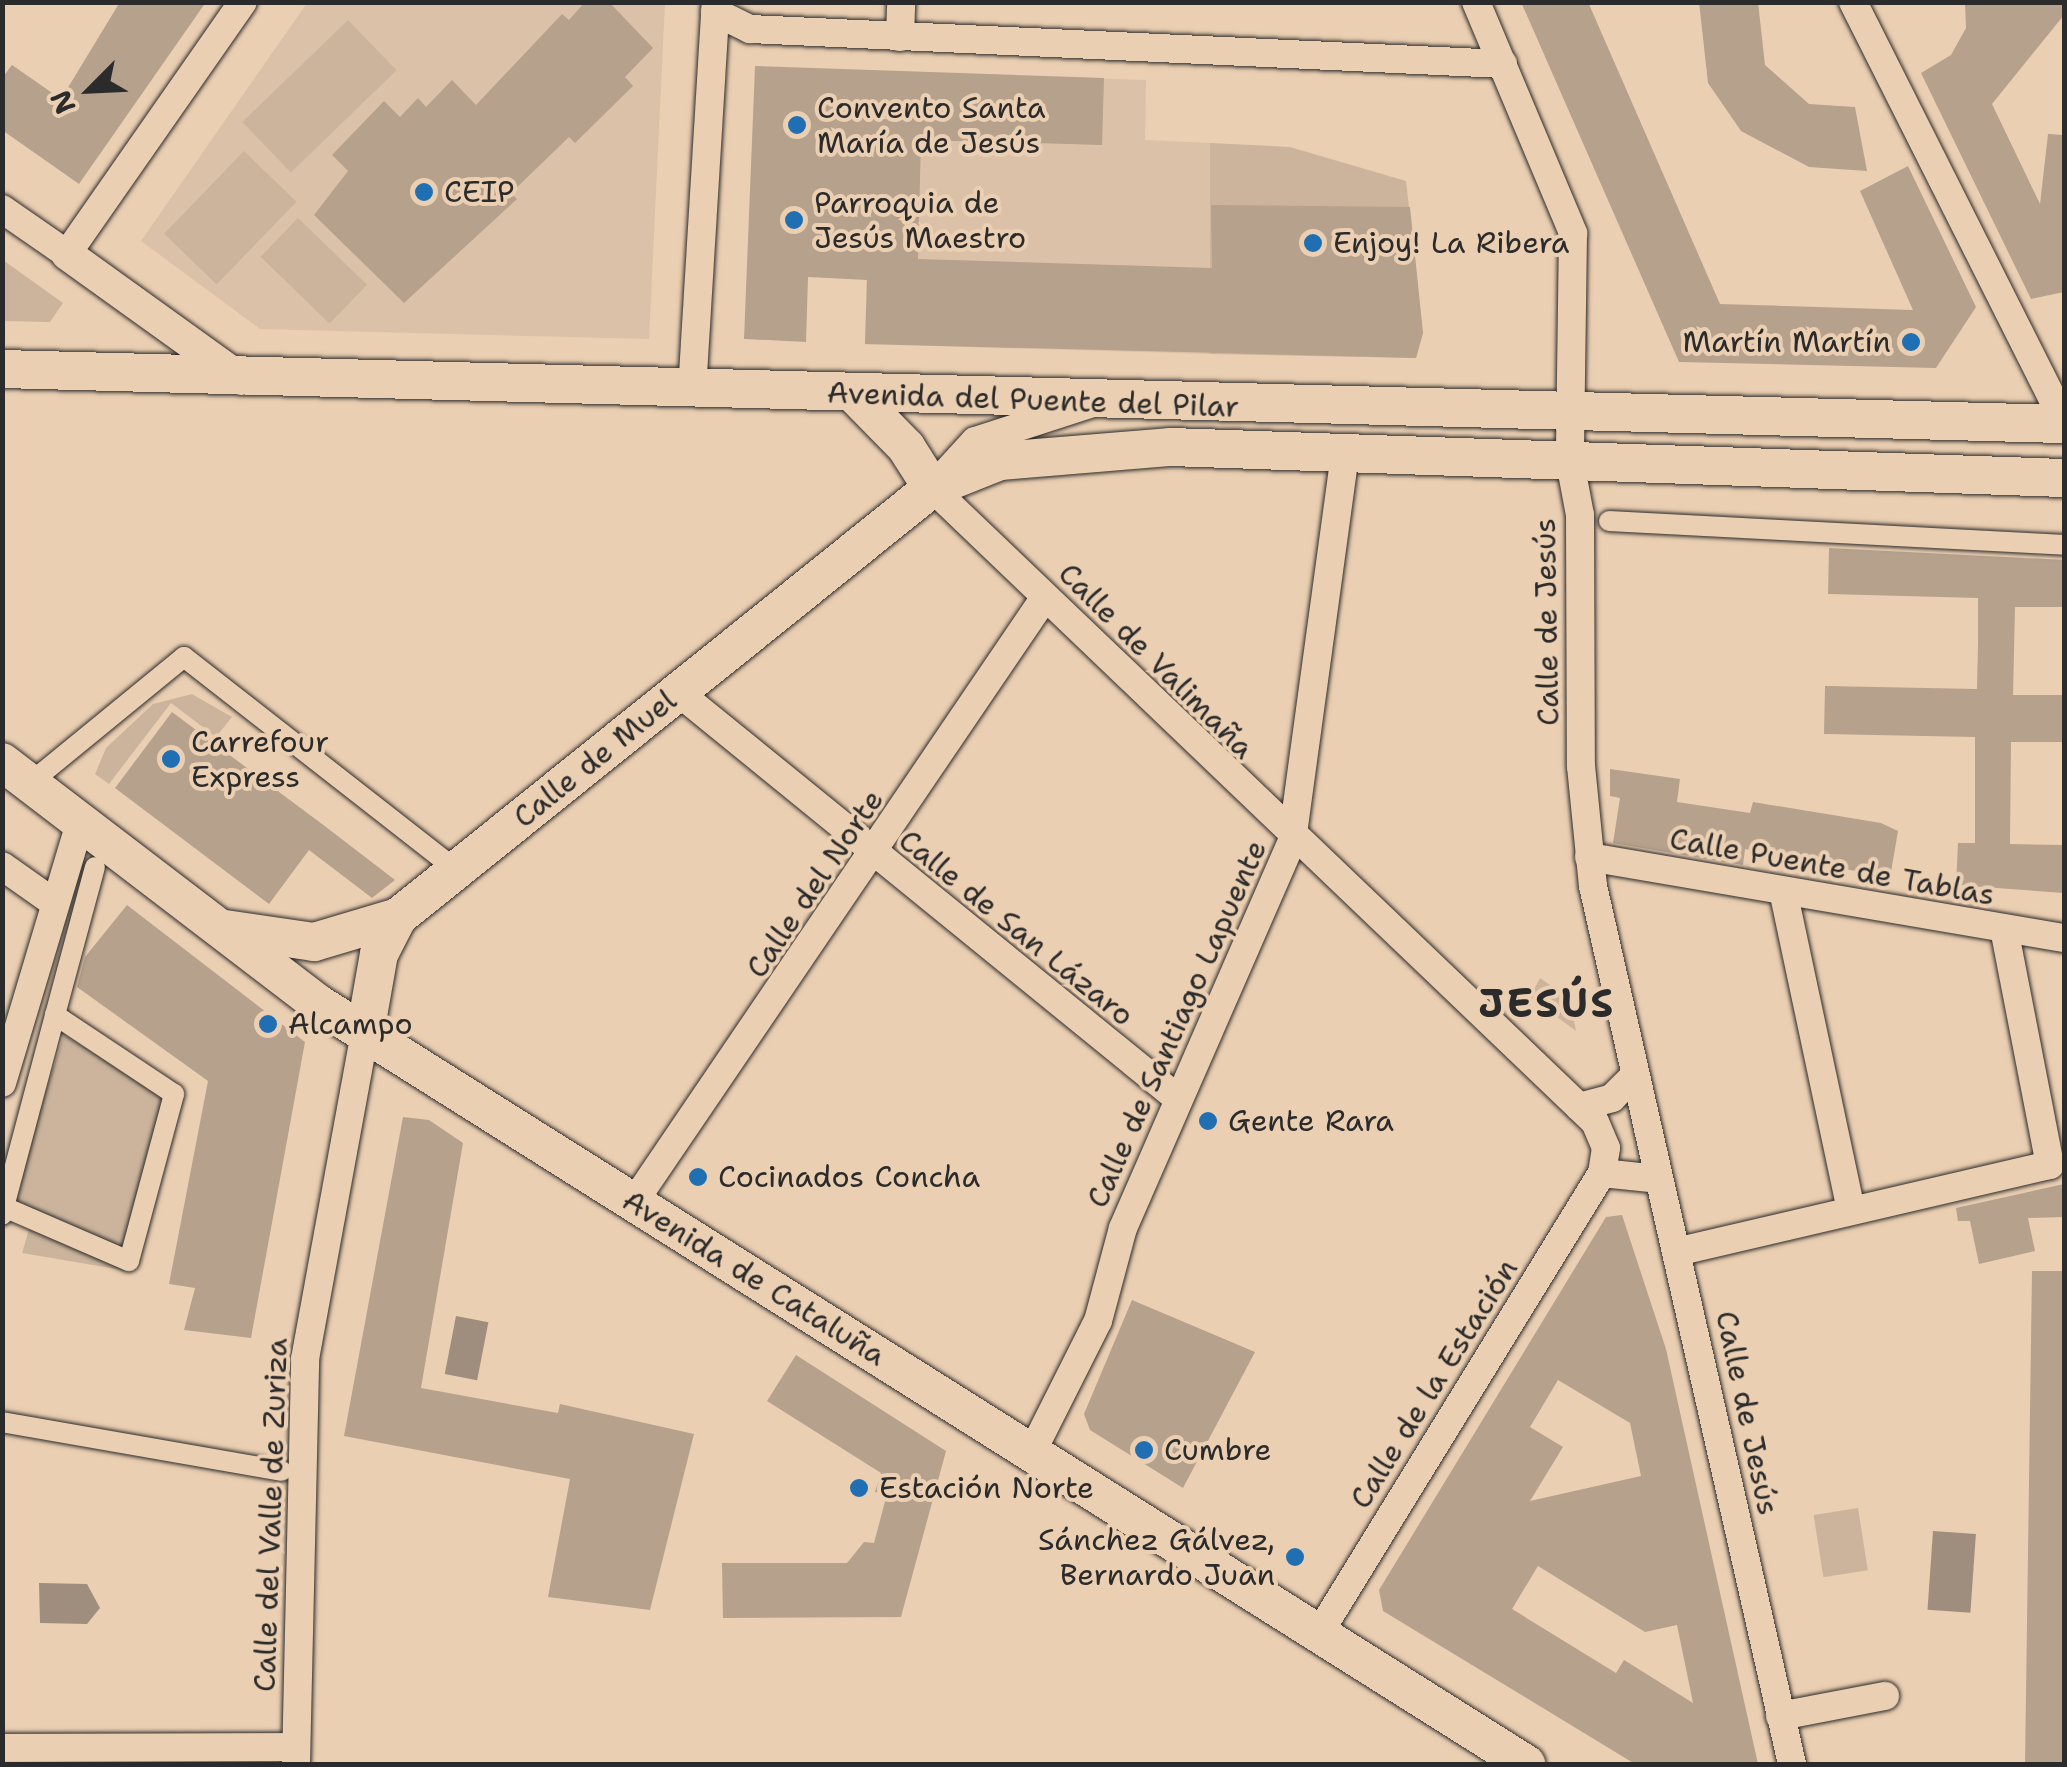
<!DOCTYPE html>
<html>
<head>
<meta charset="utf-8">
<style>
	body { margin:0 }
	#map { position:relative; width:2067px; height:1767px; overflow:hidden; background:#ebcfb2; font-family:"Shantell Sans",sans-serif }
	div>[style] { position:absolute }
	.built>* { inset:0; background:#dbc1a7 }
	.green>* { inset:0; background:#ccb49c; transform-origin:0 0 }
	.water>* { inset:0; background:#9f8e7d; transform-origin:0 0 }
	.building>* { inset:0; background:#b6a18d }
	.roads { filter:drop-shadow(0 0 2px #2b2b2b) drop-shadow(0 0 2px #2b2b2b) }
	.pedestrian>* { height:20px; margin:-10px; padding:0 10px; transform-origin:10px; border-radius:10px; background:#ebcfb2 }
	.minor>* { height:28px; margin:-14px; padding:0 14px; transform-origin:14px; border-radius:14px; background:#ebcfb2 }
	.tertiary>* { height:32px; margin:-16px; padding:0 16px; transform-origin:16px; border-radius:16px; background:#ebcfb2 }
	.secondary>* { height:38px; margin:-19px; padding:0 19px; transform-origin:19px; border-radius:19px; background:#ebcfb2 }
	.dots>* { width:28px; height:28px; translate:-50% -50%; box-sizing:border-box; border:5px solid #ebcfb2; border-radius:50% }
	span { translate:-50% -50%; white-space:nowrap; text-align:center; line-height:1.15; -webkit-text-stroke:8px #ebcfb2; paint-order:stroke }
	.poi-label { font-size:30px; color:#2b2b2b }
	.left { translate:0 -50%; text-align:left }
	.right { translate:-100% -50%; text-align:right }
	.street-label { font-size:30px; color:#2b2b2b }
	.district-label { font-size:40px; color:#2b2b2b; font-weight:700; letter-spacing:2.5px }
	.frame { position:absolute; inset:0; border:5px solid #2b2b2b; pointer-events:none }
	.north { position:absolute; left:40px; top:40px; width:100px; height:100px; -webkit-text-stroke:8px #ebcfb2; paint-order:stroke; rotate:246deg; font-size:28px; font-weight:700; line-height:40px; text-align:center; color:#2b2b2b }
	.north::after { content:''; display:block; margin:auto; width:35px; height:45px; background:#2b2b2b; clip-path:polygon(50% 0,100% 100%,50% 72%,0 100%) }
</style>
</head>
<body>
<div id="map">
	<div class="built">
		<div style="clip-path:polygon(307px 3px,665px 3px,649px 339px,260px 329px,141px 241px)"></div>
		<div style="clip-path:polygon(872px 71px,1146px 80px,1145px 140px,1210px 143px,1210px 354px,865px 344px)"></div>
	</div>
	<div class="green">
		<div style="left:348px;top:20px;width:70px;height:147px;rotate:46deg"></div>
		<div style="clip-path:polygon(1210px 143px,1290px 147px,1406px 181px,1423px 333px,1416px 358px,1210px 354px)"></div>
		<div style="left:244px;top:151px;width:73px;height:115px;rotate:44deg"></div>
		<div style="left:298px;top:218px;width:96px;height:54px;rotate:44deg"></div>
		<div style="clip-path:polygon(3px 260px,63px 303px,50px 322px,3px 321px)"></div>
		<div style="clip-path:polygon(192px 694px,232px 717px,216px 737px,171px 703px,109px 784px,95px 774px,106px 748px,153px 704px)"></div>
		<div style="clip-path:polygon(1540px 978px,1570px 999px,1576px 1031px,1530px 997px)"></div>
		<div style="clip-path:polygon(64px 1035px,169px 1098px,128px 1271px,22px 1253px,33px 1216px,9px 1204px)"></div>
		<div style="left:1858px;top:1508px;width:63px;height:45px;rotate:81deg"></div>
	</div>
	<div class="water">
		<div style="left:456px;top:1316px;width:33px;height:59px;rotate:11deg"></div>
		<div style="left:1933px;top:1531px;width:43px;height:79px;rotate:4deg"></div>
		<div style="clip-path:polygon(39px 1583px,87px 1584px,100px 1608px,87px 1624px,40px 1623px)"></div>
	</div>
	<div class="building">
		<div style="clip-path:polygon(120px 2px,206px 2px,79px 184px,2px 130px,2px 78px,12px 65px,61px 99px)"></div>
		<div style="clip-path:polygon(585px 2px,609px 2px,653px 48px,625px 77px,633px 86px,575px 143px,569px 137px,511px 193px,517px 199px,404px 303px,314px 215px,348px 171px,332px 155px,384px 101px,400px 117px,418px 98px,426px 107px,452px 80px,476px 105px,562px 14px,569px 20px)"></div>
		<div style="clip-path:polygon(1521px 2px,1588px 2px,1720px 304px,1913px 310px,1860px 191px,1908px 166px,1976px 307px,1936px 368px,1679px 362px)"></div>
		<div style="clip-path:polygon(1699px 2px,1758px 2px,1765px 65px,1809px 104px,1855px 107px,1867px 171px,1809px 167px,1741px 131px,1708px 83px)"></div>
		<div style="clip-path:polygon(1965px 2px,2064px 2px,2064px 15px,1992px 104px,2040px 204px,2048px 134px,2064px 135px,2064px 292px,2031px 299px,1921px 73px,1951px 55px,1966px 28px)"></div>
		<div style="clip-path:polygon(755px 66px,1104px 78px,1102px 145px,921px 140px,918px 259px,1212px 268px,1211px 205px,1410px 207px,1423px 333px,1416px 358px,865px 344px,867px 280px,808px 277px,806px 342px,744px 339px)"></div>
		<div style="clip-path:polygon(1829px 548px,2064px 560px,2064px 607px,2015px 607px,2013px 695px,2064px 695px,2064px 742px,2011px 742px,2010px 844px,2064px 845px,2064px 893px,1956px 885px,1958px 843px,1975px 843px,1975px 737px,1824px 734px,1825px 686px,1977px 689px,1978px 643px,1978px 598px,1828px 594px)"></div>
		<div style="clip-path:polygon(172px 712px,326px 827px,395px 880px,372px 898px,309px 850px,269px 904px,115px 788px)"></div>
		<div style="clip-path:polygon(1610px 769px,1680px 779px,1677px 802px,1750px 813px,1753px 802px,1881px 823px,1898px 831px,1890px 878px,1745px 849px,1743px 865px,1613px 843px,1620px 798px,1610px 796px)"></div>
		<div style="clip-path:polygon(127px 905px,305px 1042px,251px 1338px,184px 1330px,195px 1288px,169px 1284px,208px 1081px,77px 987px,85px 957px)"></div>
		<div style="clip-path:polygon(403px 1117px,429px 1120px,463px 1143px,421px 1388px,558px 1413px,560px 1404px,694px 1434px,650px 1610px,548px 1597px,570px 1479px,344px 1436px)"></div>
		<div style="clip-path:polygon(2064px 1184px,2064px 1217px,2028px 1218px,2035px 1251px,1979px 1264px,1970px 1221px,1958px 1221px,1956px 1208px)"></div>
		<div style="clip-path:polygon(evenodd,1622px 1215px,1666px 1349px,1758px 1764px,1635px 1764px,1383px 1611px,1379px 1590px,1606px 1217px,1622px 1215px,1558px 1380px,1630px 1423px,1641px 1476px,1530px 1501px,1563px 1447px,1530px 1427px,1558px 1380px,1622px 1215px,1538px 1566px,1645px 1632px,1677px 1625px,1693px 1703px,1624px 1660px,1616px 1673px,1512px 1609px,1538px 1566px)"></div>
		<div style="clip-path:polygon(2032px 1271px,2064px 1271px,2064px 1764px,2025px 1764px)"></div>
		<div style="clip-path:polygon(1132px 1300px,1255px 1352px,1183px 1488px,1090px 1430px,1084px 1414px)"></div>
		<div style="clip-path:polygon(796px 1355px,946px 1451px,901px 1617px,723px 1618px,722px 1563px,847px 1563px,864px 1542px,874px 1543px,887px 1494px,875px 1492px,881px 1473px,767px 1401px)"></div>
	</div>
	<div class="roads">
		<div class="pedestrian">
			<div style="left:1609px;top:521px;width:456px;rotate:3deg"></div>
			<div style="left:30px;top:783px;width:199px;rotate:-39.3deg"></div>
			<div style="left:184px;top:657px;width:346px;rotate:38deg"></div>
			<div style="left:4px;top:1207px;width:199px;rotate:-75.1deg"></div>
			<div style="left:2px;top:1215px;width:8px;rotate:-76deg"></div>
			<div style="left:4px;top:1207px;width:136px;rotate:23.4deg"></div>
			<div style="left:129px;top:1261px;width:173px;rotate:-74.9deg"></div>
			<div style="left:174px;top:1094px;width:143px;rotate:-146.4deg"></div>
			<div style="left:55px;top:1015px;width:153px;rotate:-74.9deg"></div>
			<div style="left:2px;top:1422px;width:284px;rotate:9.9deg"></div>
		</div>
		<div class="minor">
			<div style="left:1476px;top:2px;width:251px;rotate:67.2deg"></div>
			<div style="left:1573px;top:233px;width:229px;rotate:90.8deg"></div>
			<div style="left:1570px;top:462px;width:54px;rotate:79.3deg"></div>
			<div style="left:1580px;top:515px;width:251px;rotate:89.8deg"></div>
			<div style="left:1581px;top:766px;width:121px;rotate:84.3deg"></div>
			<div style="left:1593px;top:886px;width:900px;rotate:77.23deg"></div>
			<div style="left:1853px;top:2px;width:469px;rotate:63.3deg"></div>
			<div style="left:715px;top:12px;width:39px;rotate:26deg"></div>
			<div style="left:750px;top:29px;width:754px;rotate:2.66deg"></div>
			<div style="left:900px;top:37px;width:35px;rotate:-88deg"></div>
			<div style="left:2px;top:209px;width:79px;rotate:34.7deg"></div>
			<div style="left:67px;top:254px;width:307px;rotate:-55.1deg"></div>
			<div style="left:692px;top:391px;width:390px;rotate:-86.5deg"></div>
			<div style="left:1093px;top:403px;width:124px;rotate:162.1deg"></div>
			<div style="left:975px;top:441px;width:64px;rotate:132.5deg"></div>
			<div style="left:932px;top:488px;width:917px;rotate:43.72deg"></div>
			<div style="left:1595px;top:1122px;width:28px;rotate:67deg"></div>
			<div style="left:1606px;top:1148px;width:25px;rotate:99deg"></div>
			<div style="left:1602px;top:1173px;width:536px;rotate:121.59deg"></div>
			<div style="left:678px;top:692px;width:642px;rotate:39.12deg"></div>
			<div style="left:1589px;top:857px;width:482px;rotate:9.7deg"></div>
			<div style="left:2px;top:866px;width:62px;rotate:35.2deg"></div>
			<div style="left:1784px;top:895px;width:321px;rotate:78deg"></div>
			<div style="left:2px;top:1083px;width:275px;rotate:-73.3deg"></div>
			<div style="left:1579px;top:1107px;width:34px;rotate:-15deg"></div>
			<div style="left:1612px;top:1098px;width:30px;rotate:-45deg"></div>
			<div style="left:1602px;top:1173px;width:56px;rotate:6.1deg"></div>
			<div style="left:634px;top:1202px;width:731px;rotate:-55.81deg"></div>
			<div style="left:1676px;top:1252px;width:384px;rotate:-13.1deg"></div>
			<div style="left:2050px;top:1165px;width:240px;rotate:-101deg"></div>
			<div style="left:1031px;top:1454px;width:149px;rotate:-63.3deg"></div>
			<div style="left:1098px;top:1321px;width:96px;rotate:-75deg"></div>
			<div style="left:1123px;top:1228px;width:422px;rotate:-66.4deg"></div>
			<div style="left:1292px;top:841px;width:391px;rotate:-82.2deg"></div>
			<div style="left:1780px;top:1716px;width:107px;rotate:-10.8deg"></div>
			<div style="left:2px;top:1748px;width:294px;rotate:-0.2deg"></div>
			<div style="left:296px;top:1764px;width:405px;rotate:-88.7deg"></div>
			<div style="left:305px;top:1359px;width:331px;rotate:-79.6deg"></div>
		</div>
		<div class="tertiary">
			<div style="left:67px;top:254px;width:214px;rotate:35.7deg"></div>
		</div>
		<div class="secondary">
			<div style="left:2px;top:369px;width:2063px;rotate:1.53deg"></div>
			<div style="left:853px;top:393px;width:76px;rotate:45.5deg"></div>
			<div style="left:906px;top:447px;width:49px;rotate:57.6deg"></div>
			<div style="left:2px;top:762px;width:397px;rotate:37.4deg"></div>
			<div style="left:317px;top:1003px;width:1429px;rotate:32.19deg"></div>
			<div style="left:225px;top:929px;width:90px;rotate:8.3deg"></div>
			<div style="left:314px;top:942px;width:88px;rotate:-16.6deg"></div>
			<div style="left:398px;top:917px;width:685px;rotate:-38.78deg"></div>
			<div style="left:932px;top:488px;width:73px;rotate:-21.7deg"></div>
			<div style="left:1000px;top:461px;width:172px;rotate:-4.7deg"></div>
			<div style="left:1171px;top:447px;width:894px;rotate:1.99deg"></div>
			<div style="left:365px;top:1033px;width:80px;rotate:-80deg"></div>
			<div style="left:379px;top:954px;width:42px;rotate:-62.8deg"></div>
		</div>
	</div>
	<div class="dots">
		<div style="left:797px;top:125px;background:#1f6fb2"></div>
		<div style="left:424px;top:192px;background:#1f6fb2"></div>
		<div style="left:794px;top:220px;background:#1f6fb2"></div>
		<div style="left:1313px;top:243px;background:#1f6fb2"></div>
		<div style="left:1911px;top:342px;background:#1f6fb2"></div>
		<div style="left:171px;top:759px;background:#1f6fb2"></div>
		<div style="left:268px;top:1024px;background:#1f6fb2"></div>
		<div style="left:1208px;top:1121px;background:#1f6fb2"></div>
		<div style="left:698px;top:1177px;background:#1f6fb2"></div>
		<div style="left:1144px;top:1450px;background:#1f6fb2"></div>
		<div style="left:859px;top:1488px;background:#1f6fb2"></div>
		<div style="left:1295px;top:1557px;background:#1f6fb2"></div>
	</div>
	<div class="poi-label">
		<span class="left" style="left:817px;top:125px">Convento Santa<br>María de Jesús</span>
		<span class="left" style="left:444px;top:192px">CEIP</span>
		<span class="left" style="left:814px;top:220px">Parroquia de<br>Jesús Maestro</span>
		<span class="left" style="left:1333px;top:243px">Enjoy! La Ribera</span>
		<span class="right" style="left:1891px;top:342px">Martín Martín</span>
		<span class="left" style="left:191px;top:759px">Carrefour<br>Express</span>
		<span class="left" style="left:288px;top:1024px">Alcampo</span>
		<span class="left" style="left:1228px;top:1121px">Gente Rara</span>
		<span class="left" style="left:718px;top:1177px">Cocinados Concha</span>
		<span class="left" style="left:1164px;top:1450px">Cumbre</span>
		<span class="left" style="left:879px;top:1488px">Estación Norte</span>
		<span class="right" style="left:1275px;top:1557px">Sánchez Gálvez,<br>Bernardo Juan</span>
	</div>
	<div class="street-label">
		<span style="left:1033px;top:400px;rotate:2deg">Avenida del Puente del Pilar</span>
		<span style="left:1547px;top:622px;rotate:-91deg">Calle de Jesús</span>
		<span style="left:1156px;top:661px;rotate:45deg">Calle de Valimaña</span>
		<span style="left:595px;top:759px;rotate:-39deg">Calle de Muel</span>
		<span style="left:1832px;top:867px;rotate:10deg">Calle Puente de Tablas</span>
		<span style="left:815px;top:884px;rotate:-56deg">Calle del Norte</span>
		<span style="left:1016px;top:928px;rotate:39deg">Calle de San Lázaro</span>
		<span style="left:1177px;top:1024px;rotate:-66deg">Calle de Santiago Lapuente</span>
		<span style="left:754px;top:1278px;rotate:32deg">Avenida de Cataluña</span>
		<span style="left:1434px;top:1384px;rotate:-58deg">Calle de la Estación</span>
		<span style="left:1747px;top:1413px;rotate:78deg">Calle de Jesús</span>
		<span style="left:271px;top:1515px;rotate:-88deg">Calle del Valle de Zuriza</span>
	</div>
	<div class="district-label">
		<span style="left:1547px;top:1003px">JESÚS</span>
	</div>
	<div class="frame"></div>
	<div class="north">N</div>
</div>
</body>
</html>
